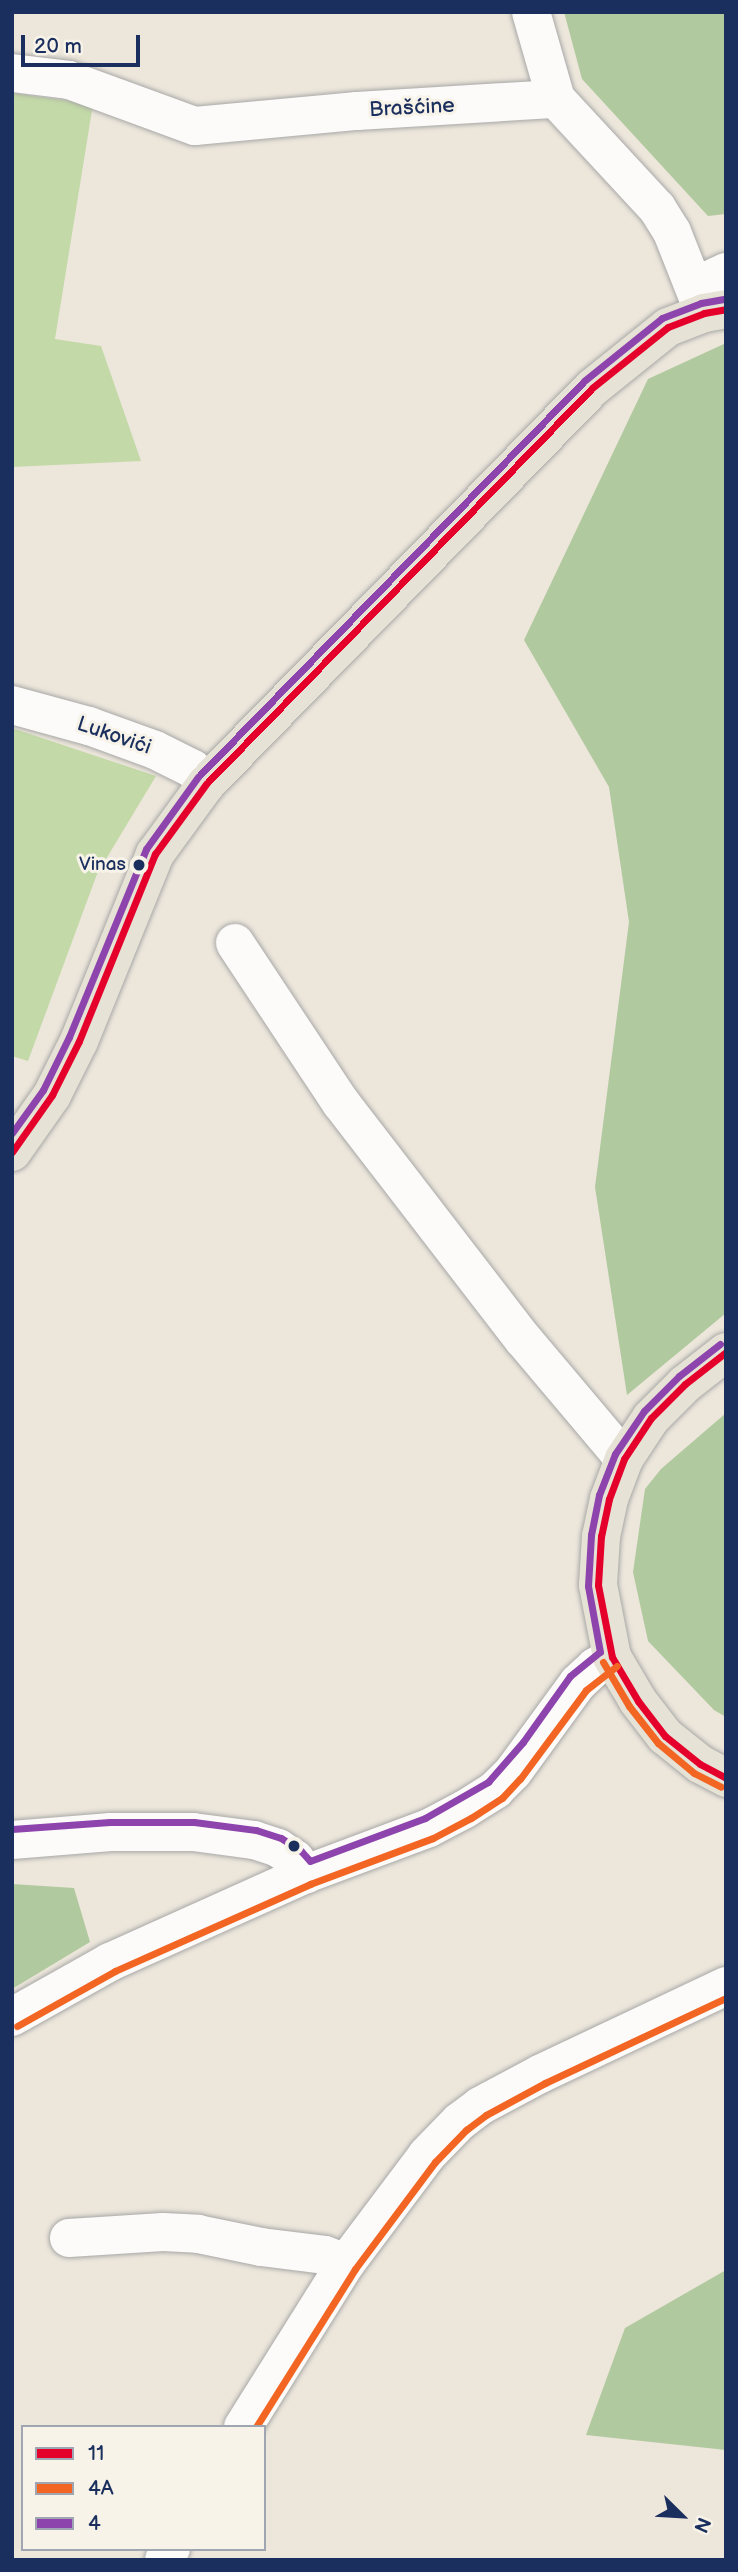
<!DOCTYPE html>
<html>
<head>
<meta charset="utf-8">
<style>
	body { margin:0 }
	#map { position:relative; width:738px; height:2572px; overflow:hidden; background:#ece6db; font-family:"Balsamiq Sans",sans-serif }
	div>[style] { position:absolute }
	.green>* { inset:0; background:#c3d9a7 }
	.forest>* { inset:0; background:#b1c99e }
	.roads { filter:drop-shadow(0 0 2px #a8a8a7) drop-shadow(0 0 2px #a8a8a7) }
	.minor>* { height:38px; margin:-19px; padding:0 19px; transform-origin:19px; border-radius:19px; background:#fcfbfa }
	.major>* { height:38px; margin:-19px; padding:0 19px; transform-origin:19px; border-radius:19px; background:#e6e2d5 }
	.bus-1>* { height:7px; margin:-3.5px; padding:0 3.5px; transform-origin:3.5px; border-radius:3.5px; background:#e4002b }
	.bus-2>* { height:7px; margin:-3.5px; padding:0 3.5px; transform-origin:3.5px; border-radius:3.5px; background:#f26522 }
	.bus-3>* { height:7px; margin:-3.5px; padding:0 3.5px; transform-origin:3.5px; border-radius:3.5px; background:#8e44ad }
	.dots>* { width:19px; height:19px; translate:-50% -50%; box-sizing:border-box; border:4px solid #f7f3e8; border-radius:50% }
	span { translate:-50% -50%; white-space:nowrap; text-align:center; line-height:1.15; -webkit-text-stroke:6px #f7f3e8; paint-order:stroke }
	.bus-label { font-size:19px; color:#1b2f5e }
	.right { translate:-100% -50%; text-align:right }
	.street-label { font-size:21px; color:#1b2f5e }
	.frame { position:absolute; inset:0; border:14px solid #1b2f5e; pointer-events:none }
	.legend { position:absolute; left:21px; top:2425px; width:245px; height:126px; box-sizing:border-box; background:#f7f3e8; border:2px solid #9fa5b1; margin:0; padding:9px 12px; list-style:none; font-size:21px; color:#1b2f5e }
	.legend li { display:flex; align-items:center; gap:14px; height:35px }
	.legend b { width:35px; border:2px solid #9fa5b1 }
	.north { position:absolute; left:647px; top:2481px; width:70px; height:70px; -webkit-text-stroke:5px #f7f3e8; paint-order:stroke; rotate:114deg; font-size:19px; font-weight:700; line-height:28px; text-align:center; color:#1b2f5e }
	.north::after { content:''; display:block; margin:auto; width:24px; height:32px; background:#1b2f5e; clip-path:polygon(50% 0,100% 100%,50% 72%,0 100%) }
	.scale { position:absolute; left:21px; top:35px; width:119px; height:32px; box-sizing:border-box; border:4px solid #1b2f5e; border-top:0; padding-left:9px; font-size:21px; line-height:24px; white-space:nowrap; color:#1b2f5e; -webkit-text-stroke:5px #f7f3e8; paint-order:stroke }
</style>
</head>
<body>
<div id="map">
	<div class="green">
		<div style="clip-path:polygon(12px 93px,93px 104px,55px 339px,101px 346px,141px 461px,12px 467px)"></div>
		<div style="clip-path:polygon(12px 728px,156px 776px,97px 874px,28px 1061px,12px 1056px)"></div>
	</div>
	<div class="forest">
		<div style="clip-path:polygon(564px 12px,726px 12px,726px 214px,708px 216px,582px 79px)"></div>
		<div style="clip-path:polygon(726px 343px,726px 1313px,627px 1395px,595px 1187px,629px 922px,609px 787px,524px 640px,648px 379px)"></div>
		<div style="clip-path:polygon(726px 1413px,726px 1717px,714px 1710px,648px 1641px,633px 1572px,645px 1489px,661px 1469px)"></div>
		<div style="clip-path:polygon(12px 1884px,74px 1888px,90px 1942px,12px 1989px)"></div>
		<div style="clip-path:polygon(726px 2270px,726px 2450px,586px 2435px,625px 2328px)"></div>
	</div>
	<div class="roads">
		<div class="minor">
			<div style="left:531px;top:12px;width:91px;rotate:74deg"></div>
			<div style="left:12px;top:73px;width:57px;rotate:7deg"></div>
			<div style="left:69px;top:80px;width:134px;rotate:20.1deg"></div>
			<div style="left:195px;top:126px;width:163px;rotate:-5.3deg"></div>
			<div style="left:357px;top:111px;width:199px;rotate:-3.5deg"></div>
			<div style="left:556px;top:99px;width:149px;rotate:47.2deg"></div>
			<div style="left:657px;top:208px;width:28px;rotate:58deg"></div>
			<div style="left:672px;top:232px;width:87px;rotate:68.4deg"></div>
			<div style="left:696px;top:286px;width:33px;rotate:-25deg"></div>
			<div style="left:12px;top:705px;width:80px;rotate:15.3deg"></div>
			<div style="left:89px;top:726px;width:70px;rotate:20deg"></div>
			<div style="left:155px;top:750px;width:42px;rotate:26.6deg"></div>
			<div style="left:193px;top:769px;width:20px;rotate:49deg"></div>
			<div style="left:235px;top:943px;width:192px;rotate:56.5deg"></div>
			<div style="left:341px;top:1103px;width:298px;rotate:52.4deg"></div>
			<div style="left:523px;top:1339px;width:157px;rotate:49.9deg"></div>
			<div style="left:12px;top:1840px;width:99px;rotate:-4.6deg"></div>
			<div style="left:111px;top:1832px;width:82px"></div>
			<div style="left:193px;top:1832px;width:62px;rotate:7.5deg"></div>
			<div style="left:254px;top:1840px;width:25px;rotate:18deg"></div>
			<div style="left:278px;top:1848px;width:20px;rotate:33deg"></div>
			<div style="left:295px;top:1859px;width:19px;rotate:54deg"></div>
			<div style="left:12px;top:2017px;width:112px;rotate:-29.3deg"></div>
			<div style="left:110px;top:1962px;width:215px;rotate:-24.2deg"></div>
			<div style="left:306px;top:1874px;width:131px;rotate:-20.5deg"></div>
			<div style="left:429px;top:1828px;width:41px;rotate:-27.8deg"></div>
			<div style="left:465px;top:1809px;width:36px;rotate:-32deg"></div>
			<div style="left:495px;top:1790px;width:25px;rotate:-45deg"></div>
			<div style="left:513px;top:1772px;width:110px;rotate:-53.9deg"></div>
			<div style="left:578px;top:1683px;width:23px;rotate:-43deg"></div>
			<div style="left:595px;top:1667px;width:20px;rotate:-30deg"></div>
			<div style="left:69px;top:2238px;width:94px;rotate:-3.7deg"></div>
			<div style="left:163px;top:2232px;width:35px;rotate:3deg"></div>
			<div style="left:198px;top:2234px;width:64px;rotate:11.7deg"></div>
			<div style="left:261px;top:2247px;width:64px;rotate:7.1deg"></div>
			<div style="left:325px;top:2255px;width:22px;rotate:21deg"></div>
			<div style="left:243px;top:2427px;width:194px;rotate:-57.9deg"></div>
			<div style="left:346px;top:2263px;width:135px;rotate:-53.1deg"></div>
			<div style="left:427px;top:2155px;width:46px;rotate:-45.9deg"></div>
			<div style="left:459px;top:2122px;width:26px;rotate:-37deg"></div>
			<div style="left:480px;top:2106px;width:68px;rotate:-28.1deg"></div>
			<div style="left:540px;top:2074px;width:206px;rotate:-25.3deg"></div>
			<div style="left:164px;top:2560px;width:13px;rotate:-58deg"></div>
		</div>
		<div class="major">
			<div style="left:12px;top:1152px;width:70px;rotate:-54.9deg"></div>
			<div style="left:52px;top:1095px;width:60px;rotate:-63.4deg"></div>
			<div style="left:79px;top:1041px;width:202px;rotate:-67.9deg"></div>
			<div style="left:155px;top:854px;width:87px;rotate:-53.9deg"></div>
			<div style="left:206px;top:784px;width:553px;rotate:-45.73deg"></div>
			<div style="left:592px;top:388px;width:97px;rotate:-38.8deg"></div>
			<div style="left:668px;top:327px;width:39px;rotate:-21deg"></div>
			<div style="left:704px;top:313px;width:22px;rotate:-10deg"></div>
			<div style="left:726px;top:1352px;width:52px;rotate:142deg"></div>
			<div style="left:685px;top:1384px;width:48px;rotate:135deg"></div>
			<div style="left:651px;top:1418px;width:49px;rotate:123.4deg"></div>
			<div style="left:624px;top:1459px;width:43px;rotate:110.6deg"></div>
			<div style="left:609px;top:1499px;width:38px;rotate:102deg"></div>
			<div style="left:601px;top:1536px;width:49px;rotate:93.5deg"></div>
			<div style="left:598px;top:1585px;width:73px;rotate:79deg"></div>
			<div style="left:612px;top:1657px;width:51px;rotate:59.4deg"></div>
			<div style="left:638px;top:1701px;width:44px;rotate:52.4deg"></div>
			<div style="left:665px;top:1736px;width:45px;rotate:38.7deg"></div>
			<div style="left:700px;top:1764px;width:30px;rotate:28deg"></div>
		</div>
	</div>
	<div class="bus-1">
		<div style="left:12px;top:1152px;width:70px;rotate:-54.9deg"></div>
		<div style="left:52px;top:1095px;width:60px;rotate:-63.4deg"></div>
		<div style="left:79px;top:1041px;width:202px;rotate:-67.9deg"></div>
		<div style="left:155px;top:854px;width:87px;rotate:-53.9deg"></div>
		<div style="left:206px;top:784px;width:553px;rotate:-45.73deg"></div>
		<div style="left:592px;top:388px;width:97px;rotate:-38.8deg"></div>
		<div style="left:668px;top:327px;width:39px;rotate:-21deg"></div>
		<div style="left:704px;top:313px;width:22px;rotate:-10deg"></div>
		<div style="left:726px;top:1352px;width:52px;rotate:142deg"></div>
		<div style="left:685px;top:1384px;width:48px;rotate:135deg"></div>
		<div style="left:651px;top:1418px;width:49px;rotate:123.4deg"></div>
		<div style="left:624px;top:1459px;width:43px;rotate:110.6deg"></div>
		<div style="left:609px;top:1499px;width:38px;rotate:102deg"></div>
		<div style="left:601px;top:1536px;width:49px;rotate:93.5deg"></div>
		<div style="left:598px;top:1585px;width:73px;rotate:79deg"></div>
		<div style="left:612px;top:1657px;width:51px;rotate:59.4deg"></div>
		<div style="left:638px;top:1701px;width:44px;rotate:52.4deg"></div>
		<div style="left:665px;top:1736px;width:45px;rotate:38.7deg"></div>
		<div style="left:700px;top:1764px;width:30px;rotate:28deg"></div>
	</div>
	<div class="bus-2">
		<div style="left:603px;top:1662px;width:51px;rotate:59.4deg"></div>
		<div style="left:629px;top:1706px;width:47px;rotate:51.9deg"></div>
		<div style="left:658px;top:1743px;width:47px;rotate:39.8deg"></div>
		<div style="left:694px;top:1773px;width:30px;rotate:27deg"></div>
		<div style="left:17px;top:2026px;width:112px;rotate:-29.3deg"></div>
		<div style="left:115px;top:1971px;width:214px;rotate:-24deg"></div>
		<div style="left:310px;top:1884px;width:131px;rotate:-20.5deg"></div>
		<div style="left:433px;top:1838px;width:43px;rotate:-27.8deg"></div>
		<div style="left:471px;top:1818px;width:37px;rotate:-33deg"></div>
		<div style="left:502px;top:1798px;width:26px;rotate:-47deg"></div>
		<div style="left:520px;top:1779px;width:111px;rotate:-53.4deg"></div>
		<div style="left:586px;top:1690px;width:39px;rotate:-38deg"></div>
		<div style="left:256px;top:2427px;width:186px;rotate:-57.9deg"></div>
		<div style="left:355px;top:2269px;width:134px;rotate:-53.2deg"></div>
		<div style="left:435px;top:2162px;width:45px;rotate:-45.9deg"></div>
		<div style="left:466px;top:2130px;width:25px;rotate:-37deg"></div>
		<div style="left:486px;top:2115px;width:67px;rotate:-28.5deg"></div>
		<div style="left:545px;top:2083px;width:200px;rotate:-25.2deg"></div>
	</div>
	<div class="bus-3">
		<div style="left:12px;top:1133px;width:53px;rotate:-54.2deg"></div>
		<div style="left:43px;top:1090px;width:59px;rotate:-63.9deg"></div>
		<div style="left:69px;top:1037px;width:203px;rotate:-67.7deg"></div>
		<div style="left:146px;top:849px;width:89px;rotate:-54.2deg"></div>
		<div style="left:198px;top:777px;width:553px;rotate:-45.73deg"></div>
		<div style="left:584px;top:381px;width:100px;rotate:-38.9deg"></div>
		<div style="left:662px;top:318px;width:42px;rotate:-21deg"></div>
		<div style="left:701px;top:303px;width:23px;rotate:-10deg"></div>
		<div style="left:12px;top:1829px;width:98px;rotate:-4.1deg"></div>
		<div style="left:110px;top:1822px;width:84px"></div>
		<div style="left:194px;top:1822px;width:63px;rotate:7.4deg"></div>
		<div style="left:256px;top:1830px;width:26px;rotate:18deg"></div>
		<div style="left:281px;top:1838px;width:24px;rotate:33deg"></div>
		<div style="left:301px;top:1851px;width:13px;rotate:48deg"></div>
		<div style="left:310px;top:1861px;width:123px;rotate:-20.5deg"></div>
		<div style="left:425px;top:1818px;width:73px;rotate:-29.7deg"></div>
		<div style="left:488px;top:1782px;width:53px;rotate:-48.8deg"></div>
		<div style="left:523px;top:1742px;width:81px;rotate:-54.5deg"></div>
		<div style="left:570px;top:1676px;width:38px;rotate:-39deg"></div>
		<div style="left:600px;top:1652px;width:67px;rotate:-100.3deg"></div>
		<div style="left:588px;top:1586px;width:51px;rotate:-86.6deg"></div>
		<div style="left:591px;top:1535px;width:41px;rotate:-78.7deg"></div>
		<div style="left:599px;top:1495px;width:44px;rotate:-68.7deg"></div>
		<div style="left:615px;top:1454px;width:52px;rotate:-56deg"></div>
		<div style="left:644px;top:1411px;width:49px;rotate:-45deg"></div>
		<div style="left:679px;top:1376px;width:52px;rotate:-38deg"></div>
	</div>
	<div class="dots">
		<div style="left:139px;top:865px;background:#1b2f5e"></div>
		<div style="left:294px;top:1846px;background:#1b2f5e"></div>
	</div>
	<div class="bus-label">
		<span class="right" style="left:126px;top:865px">Vinas</span>
	</div>
	<div class="street-label">
		<span style="left:412px;top:108px;rotate:-3deg">Brašćine</span>
		<span style="left:114px;top:736px;rotate:19deg">Lukovići</span>
	</div>
	<div class="frame"></div>
	<ul class="legend">
	<li><b style="height:9px;background:#e4002b"></b>11</li>
	<li><b style="height:9px;background:#f26522"></b>4A</li>
	<li><b style="height:9px;background:#8e44ad"></b>4</li>
	</ul>
	<div class="north">N</div>
	<div class="scale">20 m</div>
</div>
</body>
</html>
